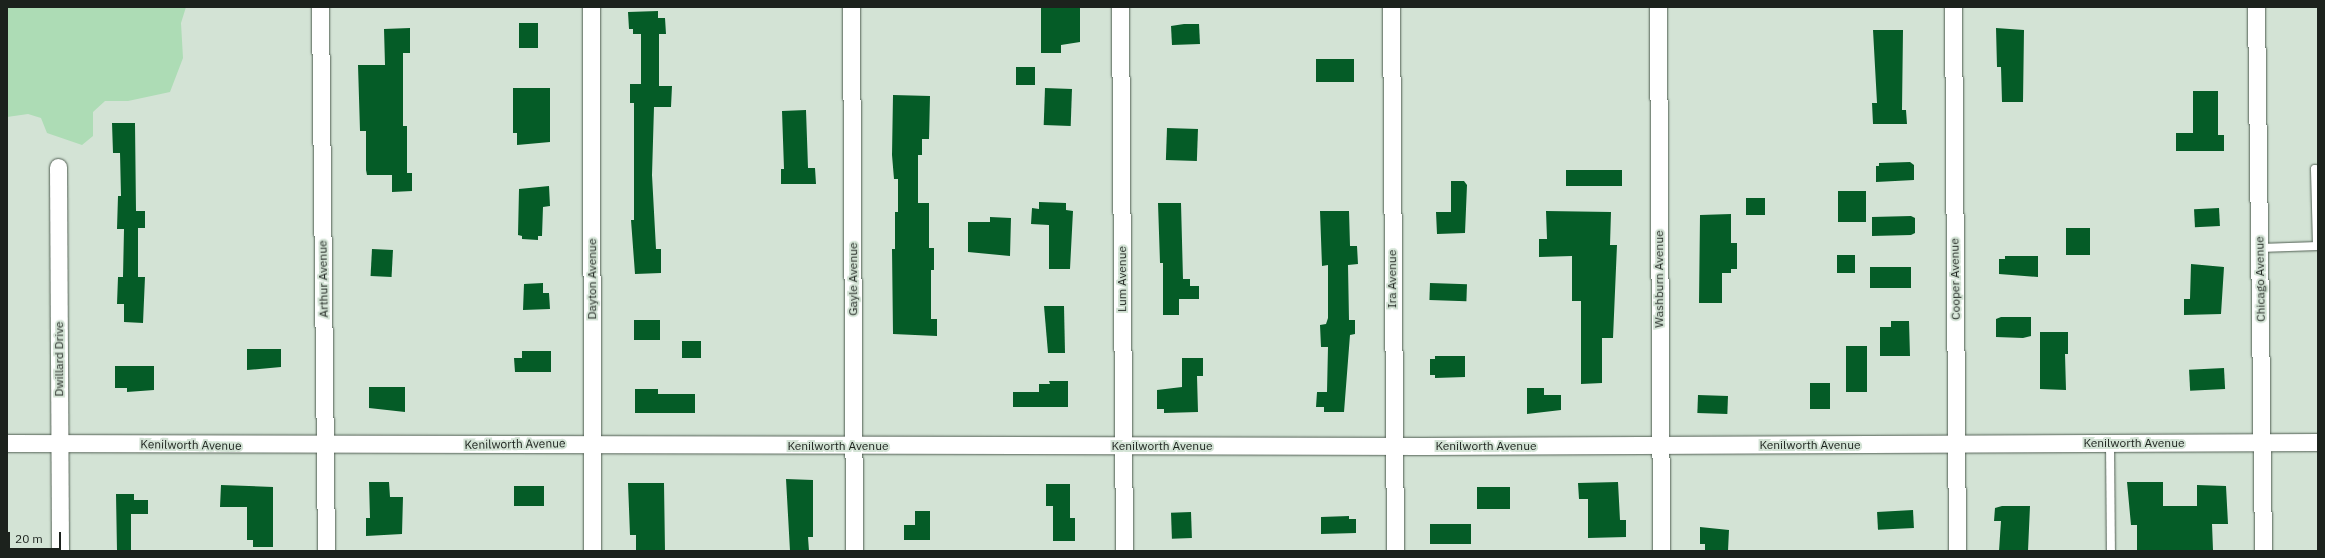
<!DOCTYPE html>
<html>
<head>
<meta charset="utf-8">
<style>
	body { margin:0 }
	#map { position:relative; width:2325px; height:558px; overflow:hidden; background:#d3e3d5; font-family:"IBM Plex Sans",sans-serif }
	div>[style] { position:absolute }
	.green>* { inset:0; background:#addcb5 }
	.building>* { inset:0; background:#055c27; transform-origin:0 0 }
	.roads { filter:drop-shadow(0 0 1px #505e52) drop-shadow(0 0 1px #505e52) }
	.service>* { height:8px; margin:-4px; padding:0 4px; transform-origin:4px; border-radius:4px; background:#fff }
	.minor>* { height:17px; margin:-8.5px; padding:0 8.5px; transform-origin:8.5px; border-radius:8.5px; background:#fff }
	span { translate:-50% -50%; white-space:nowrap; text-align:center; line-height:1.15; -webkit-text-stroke:4px #d3e3d5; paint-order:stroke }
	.street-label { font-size:12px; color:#1c221d }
	.frame { position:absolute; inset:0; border:8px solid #1c221d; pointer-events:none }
	.scale { position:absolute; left:8px; top:532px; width:53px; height:18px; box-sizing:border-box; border:2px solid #1c221d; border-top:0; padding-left:5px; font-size:12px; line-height:14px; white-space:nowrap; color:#1c221d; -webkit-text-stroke:3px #d3e3d5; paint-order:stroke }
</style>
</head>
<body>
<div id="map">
	<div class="green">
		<div style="clip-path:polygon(7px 7px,186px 7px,181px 23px,183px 58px,170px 92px,128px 101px,105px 101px,93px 112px,93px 136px,82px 145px,47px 133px,41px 118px,28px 114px,7px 117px)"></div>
	</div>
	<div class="building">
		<div style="clip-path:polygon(1041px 7px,1080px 7px,1080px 42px,1061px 45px,1061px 53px,1041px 53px)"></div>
		<div style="clip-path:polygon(658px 11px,658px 18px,665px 18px,666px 34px,659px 34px,659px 86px,672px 86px,671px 107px,654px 107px,652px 175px,656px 249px,661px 249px,661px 273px,635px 274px,631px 220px,634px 220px,634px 103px,630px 103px,630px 84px,641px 84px,641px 34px,633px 34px,633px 29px,629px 29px,628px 12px)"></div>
		<div style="left:519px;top:23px;width:19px;height:25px"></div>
		<div style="clip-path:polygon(1184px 24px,1199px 24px,1200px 44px,1172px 45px,1171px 26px)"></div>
		<div style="clip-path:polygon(410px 28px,410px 53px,403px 53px,403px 126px,407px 126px,407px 173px,412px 173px,412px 191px,392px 192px,392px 175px,367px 175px,366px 170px,366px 131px,360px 131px,358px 65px,385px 65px,384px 29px)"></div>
		<div style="clip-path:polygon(1996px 28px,2024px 30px,2023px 102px,2002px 102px,2001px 67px,1997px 67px)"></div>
		<div style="clip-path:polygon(1873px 30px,1903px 30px,1902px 110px,1906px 110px,1907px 124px,1873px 124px,1872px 103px,1877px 103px)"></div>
		<div style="left:1316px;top:59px;width:38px;height:23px"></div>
		<div style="left:1016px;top:67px;width:19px;height:18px"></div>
		<div style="clip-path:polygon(513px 88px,550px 88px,550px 142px,517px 145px,517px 133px,513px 133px)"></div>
		<div style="left:1045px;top:88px;width:27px;height:37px;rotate:2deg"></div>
		<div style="clip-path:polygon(2193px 91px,2218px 91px,2218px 135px,2224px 135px,2224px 151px,2176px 151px,2176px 133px,2193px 133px)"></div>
		<div style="clip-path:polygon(893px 95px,930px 96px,929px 139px,922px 139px,922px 155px,918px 155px,918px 203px,929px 203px,929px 248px,934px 248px,934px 270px,931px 270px,931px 319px,937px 319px,937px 336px,893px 334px,892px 249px,895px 249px,895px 212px,898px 212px,898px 179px,894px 179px,892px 155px)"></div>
		<div style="clip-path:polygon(806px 110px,808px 168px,815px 168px,816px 184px,781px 184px,781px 169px,784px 169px,782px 111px)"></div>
		<div style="clip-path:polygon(112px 123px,135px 123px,136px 211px,145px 211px,145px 228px,138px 228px,138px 277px,145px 277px,143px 323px,124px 322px,124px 304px,117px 304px,118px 277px,123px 277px,124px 229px,117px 229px,118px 196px,121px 196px,120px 153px,113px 153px)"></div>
		<div style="left:1167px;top:128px;width:31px;height:32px;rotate:2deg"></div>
		<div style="clip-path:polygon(1910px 162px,1914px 165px,1914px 180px,1876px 182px,1876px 166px,1879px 166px,1879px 163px)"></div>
		<div style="left:1622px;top:170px;width:16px;height:56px;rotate:90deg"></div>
		<div style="clip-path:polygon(1451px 181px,1464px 181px,1467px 185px,1465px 233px,1437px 234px,1436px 212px,1451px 212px)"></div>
		<div style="clip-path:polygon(549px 186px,550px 206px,543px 207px,542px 236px,538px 236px,538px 240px,522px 239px,522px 236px,518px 235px,519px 189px)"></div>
		<div style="left:1838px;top:191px;width:28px;height:31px"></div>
		<div style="left:1746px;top:198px;width:19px;height:17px"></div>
		<div style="clip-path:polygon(1039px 202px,1066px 203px,1066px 210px,1073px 211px,1070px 269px,1049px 269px,1049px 225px,1031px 224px,1032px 208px,1039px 209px)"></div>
		<div style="clip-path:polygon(1158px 203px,1181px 203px,1183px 279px,1190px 279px,1190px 286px,1199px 286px,1199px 299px,1179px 299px,1179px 315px,1163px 315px,1163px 263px,1160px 263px)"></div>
		<div style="left:2219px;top:208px;width:18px;height:25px;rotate:87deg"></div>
		<div style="clip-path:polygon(1320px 211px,1349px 211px,1350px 246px,1357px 246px,1358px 264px,1348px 265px,1349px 320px,1355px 320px,1355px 334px,1350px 335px,1344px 412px,1324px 412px,1324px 407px,1316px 407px,1317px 392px,1327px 392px,1328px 347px,1321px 347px,1320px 325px,1326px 324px,1328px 318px,1328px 265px,1322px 266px)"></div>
		<div style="clip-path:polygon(1546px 211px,1611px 212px,1610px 245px,1617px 245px,1613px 338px,1602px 338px,1602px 383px,1581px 384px,1581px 301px,1572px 301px,1572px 256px,1539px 257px,1539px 239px,1547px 239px)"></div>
		<div style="clip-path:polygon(1731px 214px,1731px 243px,1737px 243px,1737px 269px,1731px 269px,1731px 273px,1722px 273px,1722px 303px,1699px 303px,1700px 215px)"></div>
		<div style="clip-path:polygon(1911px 216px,1915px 218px,1915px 233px,1911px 235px,1872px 236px,1872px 217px)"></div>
		<div style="clip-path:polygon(990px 217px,1011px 218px,1010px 256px,968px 252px,968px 222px,990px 222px)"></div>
		<div style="left:2066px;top:228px;width:24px;height:27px"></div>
		<div style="left:372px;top:249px;width:21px;height:27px;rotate:3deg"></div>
		<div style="left:1837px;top:255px;width:18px;height:18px"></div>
		<div style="clip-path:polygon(2005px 256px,2038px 256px,2038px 277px,1999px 274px,1999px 259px,2005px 259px)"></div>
		<div style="clip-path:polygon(2191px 264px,2224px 267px,2221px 314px,2184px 315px,2184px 299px,2190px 299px)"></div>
		<div style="left:1911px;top:267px;width:21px;height:41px;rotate:90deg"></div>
		<div style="clip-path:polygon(543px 283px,543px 293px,549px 293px,550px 309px,523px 310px,524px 284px)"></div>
		<div style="left:1430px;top:283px;width:37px;height:17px;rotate:2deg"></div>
		<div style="clip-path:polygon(1044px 306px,1064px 306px,1065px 353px,1048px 353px)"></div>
		<div style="clip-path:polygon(2001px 317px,2031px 317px,2031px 336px,2023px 338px,1996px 337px,1996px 319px)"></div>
		<div style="left:634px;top:320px;width:26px;height:20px"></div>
		<div style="clip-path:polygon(1891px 321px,1909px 321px,1910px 356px,1880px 356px,1880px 327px,1891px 327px)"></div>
		<div style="clip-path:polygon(2040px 332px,2068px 332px,2068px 354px,2065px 354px,2066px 390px,2040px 389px)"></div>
		<div style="left:682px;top:341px;width:19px;height:17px"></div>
		<div style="left:1867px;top:346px;width:46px;height:21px;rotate:90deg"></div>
		<div style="clip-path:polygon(247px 349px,281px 349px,281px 367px,247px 370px)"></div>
		<div style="clip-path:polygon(522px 351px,551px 351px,551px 372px,515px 372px,514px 358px,522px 358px)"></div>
		<div style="clip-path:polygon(1435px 356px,1465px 356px,1465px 377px,1435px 378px,1435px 375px,1430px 375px,1430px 359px,1435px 359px)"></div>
		<div style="clip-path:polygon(1182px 358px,1203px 358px,1203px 376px,1197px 376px,1198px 412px,1164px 413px,1164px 409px,1157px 409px,1157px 390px,1182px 387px)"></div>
		<div style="clip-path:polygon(115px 366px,154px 366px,154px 390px,127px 392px,127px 388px,115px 388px)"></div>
		<div style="left:2224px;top:368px;width:21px;height:35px;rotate:87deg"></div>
		<div style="clip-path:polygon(1049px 381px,1068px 381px,1068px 407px,1013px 407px,1013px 392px,1039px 392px,1039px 384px,1050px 384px)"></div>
		<div style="left:1810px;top:383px;width:20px;height:26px"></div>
		<div style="clip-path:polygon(369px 387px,405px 387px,405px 412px,369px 408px)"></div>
		<div style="clip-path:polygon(1527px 388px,1544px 388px,1544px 395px,1561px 395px,1561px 410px,1527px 414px)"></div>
		<div style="clip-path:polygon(635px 389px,658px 389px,658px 394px,695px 394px,695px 413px,635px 413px)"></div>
		<div style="left:1698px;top:395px;width:30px;height:18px;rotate:2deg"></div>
		<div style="clip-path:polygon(786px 479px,813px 480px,813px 537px,808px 537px,809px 551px,790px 551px)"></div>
		<div style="clip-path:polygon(369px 482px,389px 482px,390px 497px,403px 497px,402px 534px,366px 536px,366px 518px,370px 518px)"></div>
		<div style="clip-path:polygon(1618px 482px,1620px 520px,1626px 520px,1626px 537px,1588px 538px,1588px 499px,1579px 499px,1578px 483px)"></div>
		<div style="clip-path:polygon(2127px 482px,2163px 482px,2163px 506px,2197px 506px,2197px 485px,2226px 486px,2228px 524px,2212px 524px,2213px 550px,2137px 551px,2137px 525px,2131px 525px)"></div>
		<div style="clip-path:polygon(628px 483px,664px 483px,665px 551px,636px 551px,636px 535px,630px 535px)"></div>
		<div style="clip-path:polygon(1046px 484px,1070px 484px,1070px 518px,1075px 518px,1075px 541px,1053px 541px,1053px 506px,1046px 506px)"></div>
		<div style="clip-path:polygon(221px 485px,273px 487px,273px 547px,253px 547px,253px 540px,247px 540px,247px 507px,220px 507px)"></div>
		<div style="left:514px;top:486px;width:30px;height:20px"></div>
		<div style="left:1477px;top:487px;width:33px;height:22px"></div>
		<div style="clip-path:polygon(116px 494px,134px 494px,134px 500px,148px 500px,148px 514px,131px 514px,131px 551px,117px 551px)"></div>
		<div style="clip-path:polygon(2002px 506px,2030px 506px,2028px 551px,1999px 551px,2001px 521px,1994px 521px,1995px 508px)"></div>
		<div style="left:1913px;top:510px;width:18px;height:36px;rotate:87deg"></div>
		<div style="clip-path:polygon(915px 511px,930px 511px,930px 540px,904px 540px,904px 525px,915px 525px)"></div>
		<div style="left:1191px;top:512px;width:26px;height:20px;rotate:88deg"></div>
		<div style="clip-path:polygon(1349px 516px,1349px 519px,1356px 519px,1356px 533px,1321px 534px,1321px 517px)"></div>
		<div style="left:1430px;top:524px;width:41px;height:20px"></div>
		<div style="clip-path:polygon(1700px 527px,1729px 530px,1728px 551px,1705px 551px,1705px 544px,1700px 544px)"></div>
	</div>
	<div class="roads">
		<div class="service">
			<div style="left:2317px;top:246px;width:77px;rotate:-91.5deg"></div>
			<div style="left:2315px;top:169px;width:3px;rotate:18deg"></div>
			<div style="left:2260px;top:248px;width:58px;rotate:-2deg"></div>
			<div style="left:2110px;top:443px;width:108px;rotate:89.5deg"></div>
		</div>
		<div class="minor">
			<div style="left:320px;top:7px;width:544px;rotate:89.37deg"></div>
			<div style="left:591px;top:7px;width:544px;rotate:89.89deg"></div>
			<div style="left:851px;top:7px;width:544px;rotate:89.68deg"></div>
			<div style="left:1120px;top:7px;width:544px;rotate:89.58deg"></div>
			<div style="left:1391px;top:7px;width:544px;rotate:89.58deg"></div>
			<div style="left:1658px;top:7px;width:544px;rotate:89.68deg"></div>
			<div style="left:1953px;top:7px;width:544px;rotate:89.58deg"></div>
			<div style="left:2256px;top:7px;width:544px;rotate:89.26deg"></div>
			<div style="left:58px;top:167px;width:384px;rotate:89.7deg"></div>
			<div style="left:7px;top:443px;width:1415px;rotate:0.12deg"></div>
			<div style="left:1422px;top:446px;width:896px;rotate:-0.26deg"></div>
		</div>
	</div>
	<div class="street-label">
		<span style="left:323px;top:279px;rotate:-91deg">Arthur Avenue</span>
		<span style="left:592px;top:279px;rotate:-90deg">Dayton Avenue</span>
		<span style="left:853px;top:279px;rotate:-90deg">Gayle Avenue</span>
		<span style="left:1122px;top:279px;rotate:-90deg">Lum Avenue</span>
		<span style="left:1392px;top:279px;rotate:-90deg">Ira Avenue</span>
		<span style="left:1659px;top:279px;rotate:-90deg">Washburn Avenue</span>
		<span style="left:1955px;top:279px;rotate:-91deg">Cooper Avenue</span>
		<span style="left:2260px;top:279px;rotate:-91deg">Chicago Avenue</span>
		<span style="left:59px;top:359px;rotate:-90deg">Dwillard Drive</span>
		<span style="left:2134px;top:443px">Kenilworth Avenue</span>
		<span style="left:515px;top:444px;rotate:-1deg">Kenilworth Avenue</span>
		<span style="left:191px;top:445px;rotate:1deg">Kenilworth Avenue</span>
		<span style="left:1810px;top:445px">Kenilworth Avenue</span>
		<span style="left:838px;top:446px">Kenilworth Avenue</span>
		<span style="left:1162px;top:446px">Kenilworth Avenue</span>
		<span style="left:1486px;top:446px">Kenilworth Avenue</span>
	</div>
	<div class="frame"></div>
	<div class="scale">20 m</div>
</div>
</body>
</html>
